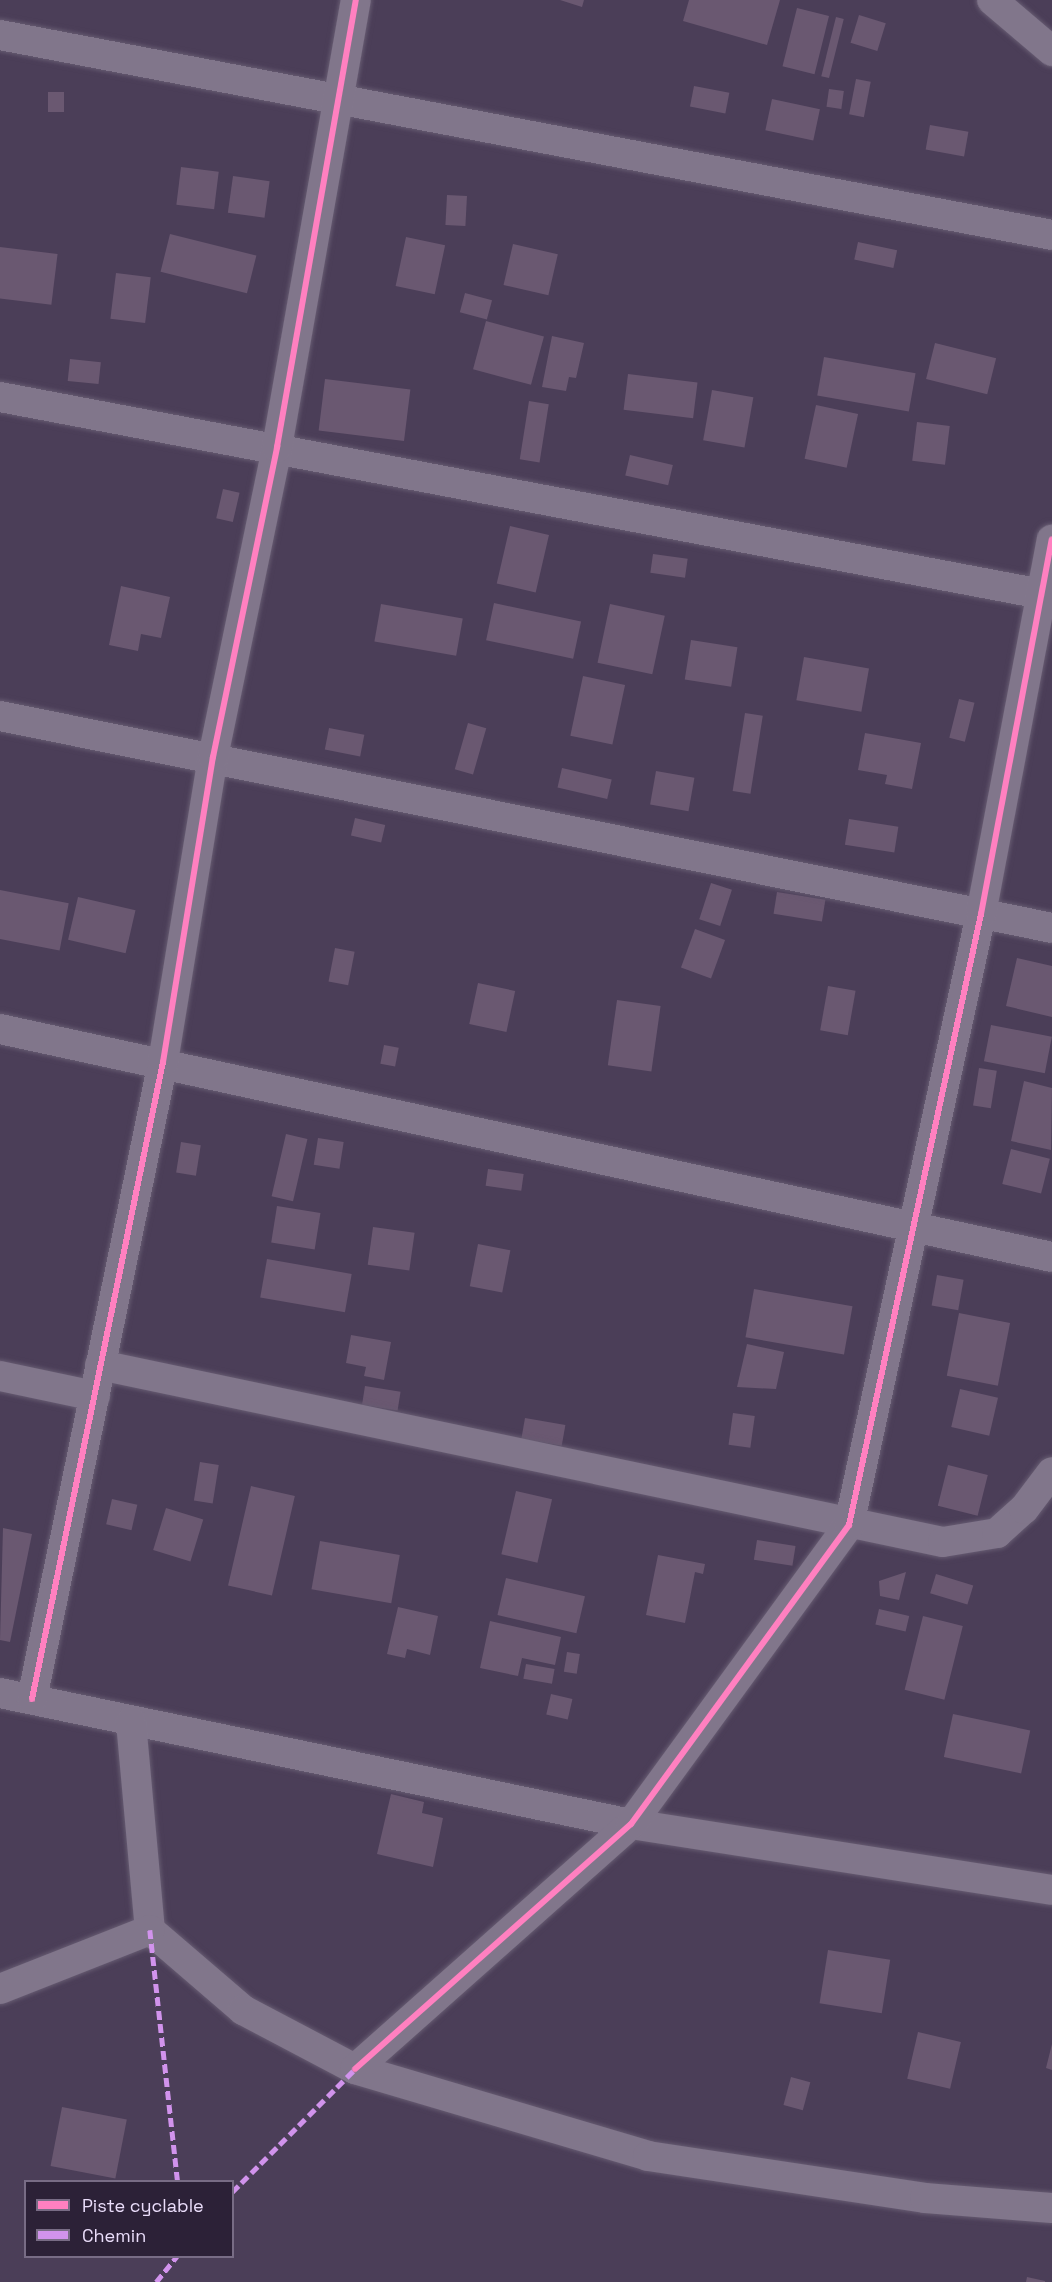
<!DOCTYPE html>
<html>
<head>
<meta charset="utf-8">
<style>
	body { margin:0 }
	#map { position:relative; width:1052px; height:2282px; overflow:hidden; background:#4b3e58; font-family:"Space Grotesk",sans-serif }
	div>[style] { position:absolute }
	.building>* { inset:0; background:#6a5871; transform-origin:0 0 }
	.roads { filter:drop-shadow(0 0 2px #665b71) drop-shadow(0 0 2px #665b71) }
	.street>* { height:30px; margin:-15px; padding:0 15px; transform-origin:15px; border-radius:15px; background:#81768b }
	.quiet>* { height:4.5px; margin-top:-2.25px; transform-origin:0; background:repeating-linear-gradient(90deg,#d193ec 0 9px,transparent 0 13.5px) }
	.cycleway>* { height:6px; margin:-3px; padding:0 3px; transform-origin:3px; border-radius:3px; background:#ff80c0 }
	span { translate:-50% -50%; white-space:nowrap; text-align:center; line-height:1.15; -webkit-text-stroke:6px #2c2137; paint-order:stroke }
	.legend { position:absolute; left:24px; top:2180px; width:210px; height:78px; box-sizing:border-box; background:#2c2137; border:2px solid #786c85; margin:0; padding:8px 10px; list-style:none; font-size:18px; color:#eaddfa }
	.legend li { display:flex; align-items:center; gap:12px; height:30px }
	.legend b { width:30px; border:2px solid #786c85 }
</style>
</head>
<body>
<div id="map">
	<div class="building">
		<div style="clip-path:polygon(560px 0,584px 0,582px 7px)"></div>
		<div style="clip-path:polygon(689px 0,780px 0,767px 45px,683px 21px)"></div>
		<div style="left:797px;top:8px;width:33px;height:60px;rotate:14deg"></div>
		<div style="left:859px;top:15px;width:28px;height:29px;rotate:17deg"></div>
		<div style="left:836px;top:17px;width:8px;height:61px;rotate:14deg"></div>
		<div style="left:856px;top:79px;width:15px;height:36px;rotate:11deg"></div>
		<div style="left:694px;top:86px;width:36px;height:21px;rotate:11deg"></div>
		<div style="left:829px;top:89px;width:15px;height:18px;rotate:8deg"></div>
		<div style="left:48px;top:92px;width:16px;height:20px"></div>
		<div style="left:772px;top:99px;width:49px;height:32px;rotate:12deg"></div>
		<div style="left:930px;top:125px;width:39px;height:25px;rotate:10deg"></div>
		<div style="left:181px;top:167px;width:38px;height:38px;rotate:7deg"></div>
		<div style="left:233px;top:176px;width:37px;height:37px;rotate:8deg"></div>
		<div style="left:447px;top:195px;width:20px;height:30px;rotate:3deg"></div>
		<div style="left:170px;top:234px;width:89px;height:39px;rotate:14deg"></div>
		<div style="left:406px;top:237px;width:40px;height:50px;rotate:12deg"></div>
		<div style="left:858px;top:242px;width:40px;height:18px;rotate:12deg"></div>
		<div style="left:513px;top:244px;width:46px;height:42px;rotate:13deg"></div>
		<div style="left:0;top:247px;width:58px;height:51px;rotate:7deg"></div>
		<div style="left:116px;top:273px;width:35px;height:46px;rotate:7deg"></div>
		<div style="left:465px;top:293px;width:28px;height:20px;rotate:15deg"></div>
		<div style="left:486px;top:321px;width:60px;height:50px;rotate:15deg"></div>
		<div style="clip-path:polygon(552px 336px,584px 343px,576px 378px,569px 377px,566px 391px,542px 387px)"></div>
		<div style="left:935px;top:343px;width:63px;height:37px;rotate:14deg"></div>
		<div style="left:824px;top:357px;width:93px;height:39px;rotate:10deg"></div>
		<div style="left:70px;top:359px;width:31px;height:22px;rotate:6deg"></div>
		<div style="left:628px;top:374px;width:70px;height:36px;rotate:7deg"></div>
		<div style="left:325px;top:379px;width:86px;height:52px;rotate:7deg"></div>
		<div style="left:712px;top:390px;width:42px;height:51px;rotate:10deg"></div>
		<div style="left:529px;top:401px;width:20px;height:59px;rotate:9deg"></div>
		<div style="left:816px;top:405px;width:43px;height:55px;rotate:12deg"></div>
		<div style="left:917px;top:422px;width:33px;height:39px;rotate:7deg"></div>
		<div style="left:630px;top:455px;width:44px;height:21px;rotate:13deg"></div>
		<div style="left:223px;top:489px;width:17px;height:30px;rotate:13deg"></div>
		<div style="left:510px;top:526px;width:40px;height:59px;rotate:13deg"></div>
		<div style="left:653px;top:554px;width:35px;height:19px;rotate:8deg"></div>
		<div style="clip-path:polygon(121px 586px,170px 597px,161px 638px,141px 634px,138px 651px,109px 645px)"></div>
		<div style="left:494px;top:603px;width:89px;height:38px;rotate:12deg"></div>
		<div style="left:381px;top:604px;width:83px;height:38px;rotate:10deg"></div>
		<div style="left:610px;top:604px;width:56px;height:60px;rotate:12deg"></div>
		<div style="left:691px;top:640px;width:47px;height:40px;rotate:9deg"></div>
		<div style="left:804px;top:657px;width:66px;height:44px;rotate:10deg"></div>
		<div style="left:583px;top:676px;width:43px;height:61px;rotate:12deg"></div>
		<div style="left:959px;top:699px;width:16px;height:40px;rotate:14deg"></div>
		<div style="left:745px;top:713px;width:18px;height:79px;rotate:9deg"></div>
		<div style="left:468px;top:723px;width:19px;height:48px;rotate:16deg"></div>
		<div style="left:329px;top:728px;width:36px;height:22px;rotate:11deg"></div>
		<div style="clip-path:polygon(865px 733px,921px 743px,912px 789px,885px 784px,887px 775px,858px 770px)"></div>
		<div style="left:562px;top:768px;width:51px;height:20px;rotate:13deg"></div>
		<div style="left:656px;top:771px;width:39px;height:34px;rotate:10deg"></div>
		<div style="left:355px;top:818px;width:31px;height:18px;rotate:13deg"></div>
		<div style="left:849px;top:819px;width:50px;height:26px;rotate:9deg"></div>
		<div style="left:711px;top:883px;width:22px;height:38px;rotate:18deg"></div>
		<div style="left:0;top:890px;width:70px;height:48px;rotate:11deg"></div>
		<div style="left:777px;top:892px;width:49px;height:22px;rotate:9deg"></div>
		<div style="left:78px;top:897px;width:59px;height:44px;rotate:13deg"></div>
		<div style="left:695px;top:929px;width:32px;height:41px;rotate:20deg"></div>
		<div style="left:335px;top:948px;width:20px;height:34px;rotate:11deg"></div>
		<div style="clip-path:polygon(1017px 958px,1052px 966px,1052px 1017px,1006px 1006px)"></div>
		<div style="left:478px;top:983px;width:38px;height:42px;rotate:12deg"></div>
		<div style="left:828px;top:986px;width:28px;height:45px;rotate:10deg"></div>
		<div style="left:617px;top:1000px;width:44px;height:66px;rotate:8deg"></div>
		<div style="left:991px;top:1025px;width:62px;height:37px;rotate:11deg"></div>
		<div style="left:384px;top:1045px;width:15px;height:19px;rotate:11deg"></div>
		<div style="left:979px;top:1068px;width:18px;height:38px;rotate:9deg"></div>
		<div style="clip-path:polygon(1024px 1081px,1052px 1088px,1051px 1150px,1011px 1141px)"></div>
		<div style="left:286px;top:1134px;width:22px;height:64px;rotate:13deg"></div>
		<div style="left:318px;top:1138px;width:26px;height:27px;rotate:9deg"></div>
		<div style="left:181px;top:1142px;width:20px;height:31px;rotate:9deg"></div>
		<div style="left:1011px;top:1149px;width:40px;height:36px;rotate:14deg"></div>
		<div style="left:488px;top:1169px;width:36px;height:17px;rotate:8deg"></div>
		<div style="left:277px;top:1206px;width:44px;height:37px;rotate:9deg"></div>
		<div style="left:373px;top:1227px;width:42px;height:38px;rotate:8deg"></div>
		<div style="left:478px;top:1244px;width:33px;height:43px;rotate:11deg"></div>
		<div style="left:267px;top:1259px;width:86px;height:39px;rotate:10deg"></div>
		<div style="left:937px;top:1275px;width:27px;height:31px;rotate:10deg"></div>
		<div style="left:754px;top:1289px;width:100px;height:49px;rotate:10deg"></div>
		<div style="left:959px;top:1313px;width:52px;height:64px;rotate:11deg"></div>
		<div style="clip-path:polygon(351px 1335px,391px 1342px,384px 1380px,364px 1376px,366px 1367px,346px 1363px)"></div>
		<div style="clip-path:polygon(747px 1344px,784px 1352px,776px 1389px,737px 1387px)"></div>
		<div style="left:365px;top:1386px;width:36px;height:19px;rotate:9deg"></div>
		<div style="left:960px;top:1389px;width:39px;height:39px;rotate:13deg"></div>
		<div style="left:733px;top:1413px;width:22px;height:32px;rotate:8deg"></div>
		<div style="left:525px;top:1418px;width:41px;height:21px;rotate:10deg"></div>
		<div style="left:200px;top:1462px;width:19px;height:39px;rotate:9deg"></div>
		<div style="left:948px;top:1465px;width:41px;height:42px;rotate:14deg"></div>
		<div style="left:251px;top:1486px;width:45px;height:102px;rotate:13deg"></div>
		<div style="left:516px;top:1491px;width:37px;height:65px;rotate:13deg"></div>
		<div style="left:112px;top:1499px;width:26px;height:26px;rotate:13deg"></div>
		<div style="left:166px;top:1508px;width:39px;height:44px;rotate:17deg"></div>
		<div style="clip-path:polygon(3px 1528px,32px 1534px,10px 1642px,0 1640px)"></div>
		<div style="left:757px;top:1540px;width:39px;height:20px;rotate:9deg"></div>
		<div style="left:320px;top:1541px;width:81px;height:49px;rotate:10deg"></div>
		<div style="clip-path:polygon(658px 1555px,705px 1564px,703px 1574px,695px 1572px,685px 1623px,646px 1615px)"></div>
		<div style="clip-path:polygon(906px 1572px,899px 1600px,880px 1596px,879px 1581px)"></div>
		<div style="left:936px;top:1574px;width:39px;height:20px;rotate:17deg"></div>
		<div style="left:506px;top:1578px;width:81px;height:38px;rotate:13deg"></div>
		<div style="clip-path:polygon(398px 1607px,438px 1616px,430px 1655px,407px 1649px,405px 1658px,387px 1654px)"></div>
		<div style="left:879px;top:1609px;width:31px;height:16px;rotate:13deg"></div>
		<div style="left:923px;top:1616px;width:41px;height:76px;rotate:14deg"></div>
		<div style="clip-path:polygon(490px 1621px,561px 1637px,555px 1665px,522px 1658px,518px 1676px,480px 1668px)"></div>
		<div style="left:567px;top:1652px;width:13px;height:20px;rotate:9deg"></div>
		<div style="left:526px;top:1664px;width:29px;height:15px;rotate:10deg"></div>
		<div style="left:551px;top:1694px;width:22px;height:21px;rotate:13deg"></div>
		<div style="left:953px;top:1714px;width:79px;height:44px;rotate:12deg"></div>
		<div style="clip-path:polygon(391px 1794px,424px 1802px,422px 1813px,443px 1818px,433px 1867px,377px 1854px)"></div>
		<div style="left:828px;top:1950px;width:63px;height:54px;rotate:9deg"></div>
		<div style="left:918px;top:2032px;width:44px;height:48px;rotate:13deg"></div>
		<div style="clip-path:polygon(1052px 2044px,1052px 2070px,1046px 2068px)"></div>
		<div style="left:791px;top:2077px;width:20px;height:29px;rotate:15deg"></div>
		<div style="left:62px;top:2107px;width:66px;height:60px;rotate:11deg"></div>
		<div style="clip-path:polygon(1027px 2277px,1045px 2281px,1045px 2282px,1026px 2282px)"></div>
	</div>
	<div class="roads">
		<div class="street">
			<div style="left:992px;top:0;width:79px;rotate:40.4deg"></div>
			<div style="left:0;top:35px;width:1071px;rotate:10.76deg"></div>
			<div style="left:0;top:397px;width:1071px;rotate:10.71deg"></div>
			<div style="left:0;top:716px;width:1073px;rotate:11.39deg"></div>
			<div style="left:0;top:1029px;width:1076px;rotate:12.23deg"></div>
			<div style="left:100px;top:1365px;width:861px;rotate:11.86deg"></div>
			<div style="left:943px;top:1542px;width:55px;rotate:-9.5deg"></div>
			<div style="left:997px;top:1533px;width:36px;rotate:-42deg"></div>
			<div style="left:1024px;top:1509px;width:46px;rotate:-52.9deg"></div>
			<div style="left:0;top:1376px;width:97px;rotate:11.9deg"></div>
			<div style="left:0;top:1693px;width:644px;rotate:11.73deg"></div>
			<div style="left:631px;top:1824px;width:426px;rotate:8.9deg"></div>
			<div style="left:32px;top:1699px;width:650px;rotate:-78.38deg"></div>
			<div style="left:163px;top:1062px;width:309px;rotate:-80.7deg"></div>
			<div style="left:213px;top:757px;width:317px;rotate:-78.3deg"></div>
			<div style="left:277px;top:447px;width:454px;rotate:-80deg"></div>
			<div style="left:131px;top:1722px;width:209px;rotate:84.8deg"></div>
			<div style="left:150px;top:1930px;width:123px;rotate:40.7deg"></div>
			<div style="left:243px;top:2010px;width:127px;rotate:27.8deg"></div>
			<div style="left:355px;top:2069px;width:306px;rotate:16.5deg"></div>
			<div style="left:648px;top:2156px;width:280px;rotate:8.6deg"></div>
			<div style="left:925px;top:2198px;width:127px;rotate:4.5deg"></div>
			<div style="left:0;top:1989px;width:161px;rotate:-21.5deg"></div>
			<div style="left:355px;top:2069px;width:369px;rotate:-41.6deg"></div>
			<div style="left:631px;top:1824px;width:370px;rotate:-53.9deg"></div>
			<div style="left:849px;top:1525px;width:625px;rotate:-77.81deg"></div>
			<div style="left:981px;top:914px;width:381px;rotate:-79.3deg"></div>
		</div>
	</div>
	<div class="quiet">
		<div style="left:150px;top:1930px;width:254px;rotate:83.7deg"></div>
		<div style="left:232px;top:2192px;width:174px;rotate:-45deg"></div>
		<div style="left:156px;top:2282px;width:33px;rotate:-51deg"></div>
	</div>
	<div class="cycleway">
		<div style="left:32px;top:1699px;width:650px;rotate:-78.38deg"></div>
		<div style="left:163px;top:1062px;width:309px;rotate:-80.7deg"></div>
		<div style="left:213px;top:757px;width:317px;rotate:-78.3deg"></div>
		<div style="left:277px;top:447px;width:454px;rotate:-80deg"></div>
		<div style="left:355px;top:2069px;width:369px;rotate:-41.6deg"></div>
		<div style="left:631px;top:1824px;width:370px;rotate:-53.9deg"></div>
		<div style="left:849px;top:1525px;width:625px;rotate:-77.81deg"></div>
		<div style="left:981px;top:914px;width:381px;rotate:-79.3deg"></div>
	</div>
	<ul class="legend">
	<li><b style="height:8px;background:#ff80c0"></b>Piste cyclable</li>
	<li><b style="height:8px;background:#d193ec"></b>Chemin</li>
	</ul>
</div>
</body>
</html>
